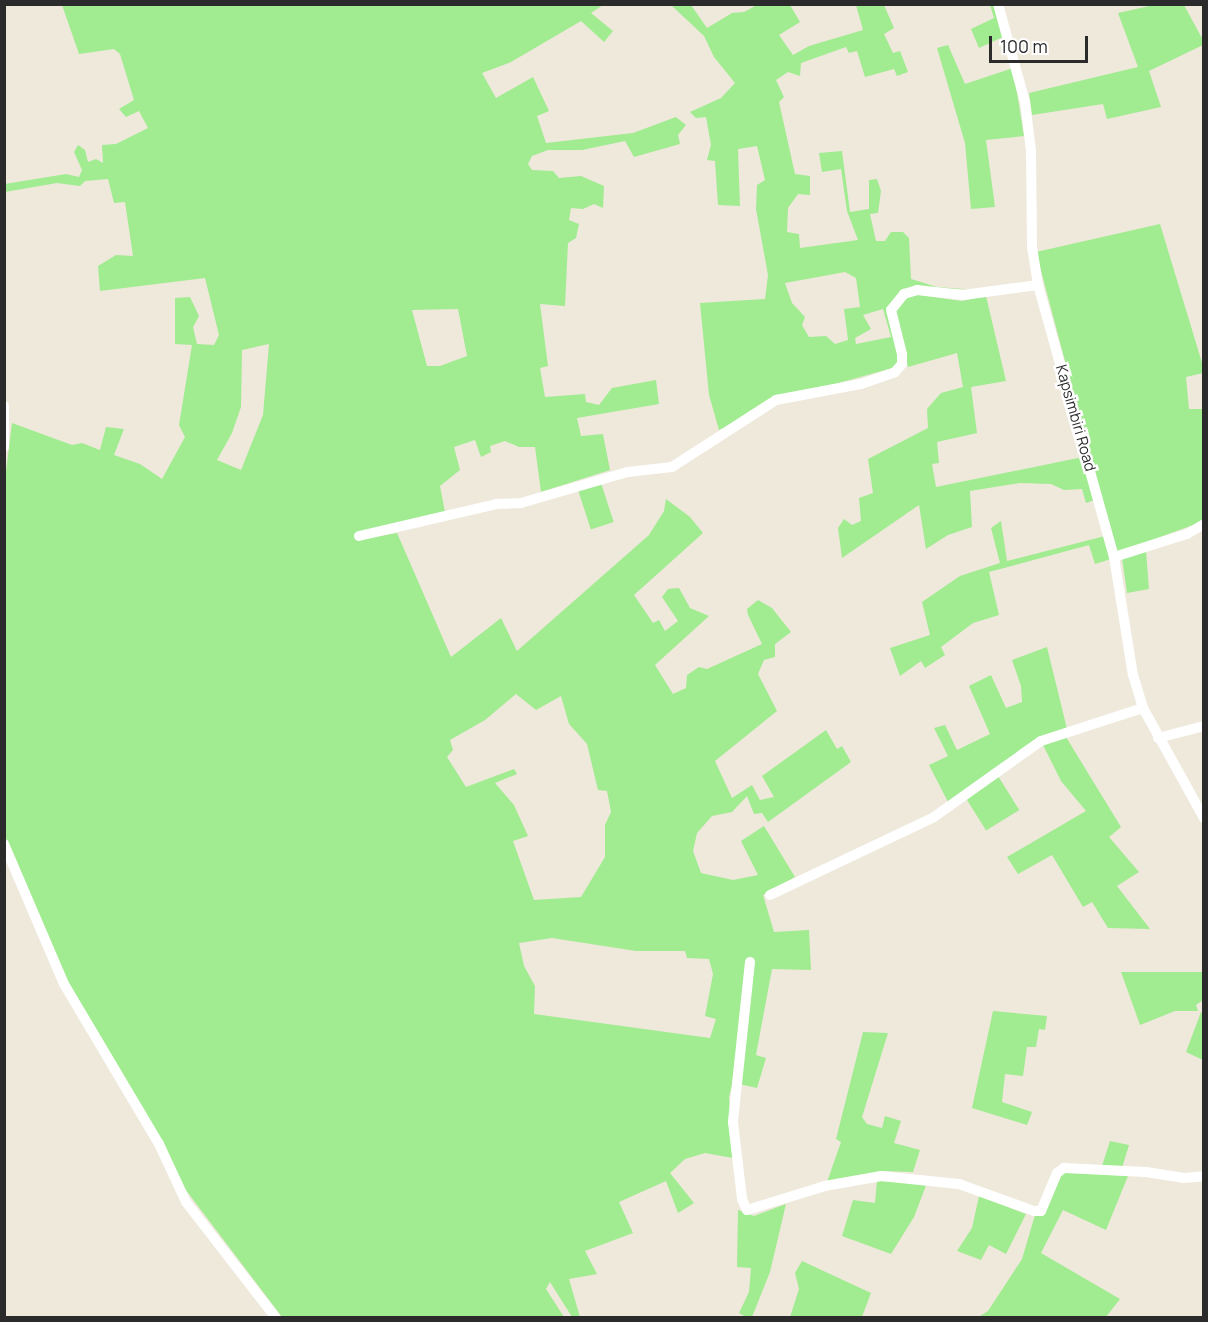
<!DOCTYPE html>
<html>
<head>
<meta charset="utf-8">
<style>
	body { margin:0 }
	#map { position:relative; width:1208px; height:1322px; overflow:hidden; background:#eee9db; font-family:Manrope,sans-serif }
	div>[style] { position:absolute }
	.green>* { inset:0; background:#a1eb91; transform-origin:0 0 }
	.minor>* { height:10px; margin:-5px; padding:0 5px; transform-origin:5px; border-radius:5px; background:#fff }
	span { translate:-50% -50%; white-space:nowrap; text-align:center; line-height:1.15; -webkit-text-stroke:5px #fff; paint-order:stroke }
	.street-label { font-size:15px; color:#2b2b2b }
	.frame { position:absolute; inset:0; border:6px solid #2b2b2b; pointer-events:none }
	.scale { position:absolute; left:989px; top:36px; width:99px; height:27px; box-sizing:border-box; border:3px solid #2b2b2b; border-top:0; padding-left:8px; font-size:18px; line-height:21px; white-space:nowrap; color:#2b2b2b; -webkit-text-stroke:4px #fff; paint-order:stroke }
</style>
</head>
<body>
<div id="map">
	<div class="green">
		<div style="clip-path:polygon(evenodd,62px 5px,603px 5px,591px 13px,613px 31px,604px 42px,581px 21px,511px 62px,482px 73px,496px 98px,533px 77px,549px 111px,537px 116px,546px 143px,633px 133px,676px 117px,686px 125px,678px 135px,680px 144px,634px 157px,625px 141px,582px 150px,548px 150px,532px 156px,528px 164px,532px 170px,553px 171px,559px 178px,581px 176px,604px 186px,603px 208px,594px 204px,583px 209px,571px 208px,569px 220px,579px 224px,576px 238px,568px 243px,565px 306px,540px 304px,548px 366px,540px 368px,545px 397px,585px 394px,586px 402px,599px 405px,612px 388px,656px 380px,659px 404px,577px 418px,581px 436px,603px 434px,610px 470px,541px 492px,535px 447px,519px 447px,505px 441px,490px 446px,491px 452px,481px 457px,475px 440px,454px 447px,460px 470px,440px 486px,445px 512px,358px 540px,397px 533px,451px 657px,501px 618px,517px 651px,649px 535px,664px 511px,666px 499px,690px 517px,703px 533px,634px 595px,653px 623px,659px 620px,665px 631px,678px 621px,662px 597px,668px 589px,679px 588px,690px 608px,709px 616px,655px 665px,673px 694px,686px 688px,687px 675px,699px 667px,707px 669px,762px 644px,748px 615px,747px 609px,758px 600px,772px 608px,791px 632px,775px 644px,775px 657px,764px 660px,758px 674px,777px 711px,715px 761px,732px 798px,752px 785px,760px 800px,774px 797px,762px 776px,826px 730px,837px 749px,842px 746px,851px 762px,768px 822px,762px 813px,754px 814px,747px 796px,732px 812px,712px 816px,697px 833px,693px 851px,701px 873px,733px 880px,758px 875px,741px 841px,764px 826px,795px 877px,763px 895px,774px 932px,809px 930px,811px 970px,772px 969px,756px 1055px,766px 1058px,757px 1088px,739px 1084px,747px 1022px,729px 1097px,733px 1158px,705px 1153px,685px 1159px,670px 1173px,694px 1203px,678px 1213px,666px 1181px,619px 1202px,633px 1233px,585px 1251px,597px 1274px,569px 1279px,580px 1317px,572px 1317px,550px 1282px,546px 1289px,564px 1317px,282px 1317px,176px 1177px,78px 1010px,5px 839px,4px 488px,12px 423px,72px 445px,82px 443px,100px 450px,106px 427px,124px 429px,114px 455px,140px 464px,162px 479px,185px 437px,179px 425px,192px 345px,175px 344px,175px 298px,190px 297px,199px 316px,193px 327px,197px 344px,214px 345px,219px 335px,205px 278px,100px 291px,98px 266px,116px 255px,133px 256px,125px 202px,114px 203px,108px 179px,85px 181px,80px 186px,57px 183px,5px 192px,5px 184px,66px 174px,79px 177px,82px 170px,74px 152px,78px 145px,85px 150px,88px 162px,96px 159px,103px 163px,102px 145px,116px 144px,148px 128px,139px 111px,126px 117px,119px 109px,134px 100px,120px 54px,114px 49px,79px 54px,62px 5px,458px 309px,467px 356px,440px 366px,427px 366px,412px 310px,458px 309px,62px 5px,269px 344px,263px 415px,241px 470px,217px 460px,232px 433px,241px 407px,242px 350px,269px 344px,62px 5px,516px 694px,536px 710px,561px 696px,569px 724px,587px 744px,598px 790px,607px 791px,611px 812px,605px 825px,605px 857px,581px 897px,534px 900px,513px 841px,528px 836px,514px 805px,495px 783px,517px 774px,514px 769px,466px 787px,447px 757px,453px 750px,450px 740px,485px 720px,516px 694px,62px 5px,552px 938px,636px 951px,685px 951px,687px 958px,709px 959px,713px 974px,705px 1016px,716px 1019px,710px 1038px,534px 1014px,535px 986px,524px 966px,519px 943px,552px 938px)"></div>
		<div style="clip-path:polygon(evenodd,671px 5px,691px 5px,707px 28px,732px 13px,744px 12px,757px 5px,790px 5px,800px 22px,779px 35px,793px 55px,809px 46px,863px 30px,856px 5px,884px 5px,894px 28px,884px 34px,893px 53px,900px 51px,908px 72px,897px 76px,894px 69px,865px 77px,857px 51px,849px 53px,846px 47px,801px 63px,800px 76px,788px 72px,776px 80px,784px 97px,779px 102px,795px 174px,810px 176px,810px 195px,798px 194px,788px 208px,787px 232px,799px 234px,800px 248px,858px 240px,847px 211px,841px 169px,822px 172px,819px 153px,842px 151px,850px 212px,869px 209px,869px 180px,877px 179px,881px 191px,878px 213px,870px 214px,876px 241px,885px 241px,891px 232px,903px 232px,909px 238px,911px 279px,937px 287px,978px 290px,919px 287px,889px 305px,900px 360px,896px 367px,803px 393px,719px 430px,709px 395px,700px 303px,765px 299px,768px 275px,756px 209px,757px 185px,765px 180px,757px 146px,738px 149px,740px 206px,718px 205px,715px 161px,707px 160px,711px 145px,706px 117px,696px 118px,690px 112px,721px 98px,735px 83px,714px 57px,704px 36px,671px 5px,845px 272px,856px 278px,860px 307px,844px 309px,848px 340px,835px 344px,826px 336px,809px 337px,802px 325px,805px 317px,792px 303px,785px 283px,845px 272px,671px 5px,883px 309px,891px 337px,856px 344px,855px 338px,871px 329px,863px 315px,883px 309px)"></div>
		<div style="clip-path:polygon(990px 5px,995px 5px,1003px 37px,979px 48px,971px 29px,994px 18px)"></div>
		<div style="clip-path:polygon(1154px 5px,1184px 5px,1203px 40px,1203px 45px,1149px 71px,1161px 107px,1107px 119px,1103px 104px,1032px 115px,1029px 93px,1138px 67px,1118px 13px)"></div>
		<div style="clip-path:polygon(948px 45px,965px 84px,1013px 68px,1024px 136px,986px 140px,995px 207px,971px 209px,965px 143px,937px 48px)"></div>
		<div style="clip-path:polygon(1160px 224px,1203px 366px,1203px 373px,1186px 377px,1189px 409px,1203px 409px,1204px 521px,1116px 553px,1036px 252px)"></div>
		<div style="clip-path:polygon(912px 294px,962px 301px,986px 296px,1006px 381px,971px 387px,977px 433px,937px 442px,939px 463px,932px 464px,936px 487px,1083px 457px,1095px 500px,1086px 503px,1082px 489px,1064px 490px,1051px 484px,1020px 483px,970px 491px,972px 527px,948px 535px,926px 549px,919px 505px,842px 558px,838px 528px,844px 519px,852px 525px,861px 521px,859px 498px,873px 493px,868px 459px,928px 428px,927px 409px,941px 393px,963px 387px,957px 353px,908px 367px,893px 315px,895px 308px)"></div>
		<div style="left:601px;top:483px;width:41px;height:24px;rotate:72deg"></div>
		<div style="clip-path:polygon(1001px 521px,1007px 561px,1105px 536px,1111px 559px,1095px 564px,1089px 545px,989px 572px,999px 615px,973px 623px,941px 647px,945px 655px,925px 668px,921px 661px,900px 676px,890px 648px,930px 635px,922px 602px,960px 576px,1000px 563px,991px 528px)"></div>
		<div style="clip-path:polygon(1146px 550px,1149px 589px,1127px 593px,1122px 558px)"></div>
		<div style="clip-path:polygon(1047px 647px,1067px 729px,948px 802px,929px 765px,948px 756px,934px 728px,945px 725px,957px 750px,990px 734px,969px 686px,991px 675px,1006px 708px,1022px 702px,1021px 686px,1012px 660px)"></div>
		<div style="clip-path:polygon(1066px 737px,1121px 827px,1109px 837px,1139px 872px,1117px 886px,1150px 929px,1108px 928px,1092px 902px,1083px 907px,1052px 855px,1018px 874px,1007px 857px,1086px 811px,1061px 781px,1043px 745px)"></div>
		<div style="left:998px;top:776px;width:40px;height:39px;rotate:58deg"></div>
		<div style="clip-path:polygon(1121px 972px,1203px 972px,1203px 1000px,1196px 1005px,1198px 1011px,1175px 1011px,1140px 1025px)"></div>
		<div style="clip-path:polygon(993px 1011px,1047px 1016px,1045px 1030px,1039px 1029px,1036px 1047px,1027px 1047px,1023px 1076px,1005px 1074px,1002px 1102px,1032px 1112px,1027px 1125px,972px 1108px)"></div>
		<div style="clip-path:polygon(1201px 1012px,1203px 1013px,1203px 1060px,1186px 1052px)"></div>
		<div style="clip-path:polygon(863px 1032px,888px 1033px,862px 1117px,867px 1124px,882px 1128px,885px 1116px,901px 1121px,894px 1143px,920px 1150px,913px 1172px,884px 1171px,827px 1182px,841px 1142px,836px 1139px)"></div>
		<div style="clip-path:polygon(1110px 1141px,1129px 1145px,1122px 1168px,1102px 1166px)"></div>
		<div style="clip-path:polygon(1062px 1172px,1128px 1176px,1106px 1230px,1063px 1210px,1041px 1253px,1120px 1299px,1106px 1317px,977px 1318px,988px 1311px,1022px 1259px,1035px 1215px)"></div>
		<div style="clip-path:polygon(877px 1181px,927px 1183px,914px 1217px,891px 1254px,842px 1236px,853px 1200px,875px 1203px)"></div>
		<div style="clip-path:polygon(979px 1196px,1026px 1214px,1006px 1254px,989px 1245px,981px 1260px,957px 1251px,972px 1228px)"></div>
		<div style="clip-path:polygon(786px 1204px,770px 1272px,752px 1317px,746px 1317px,739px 1313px,749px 1292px,751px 1268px,737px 1267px,738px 1210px,754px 1216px)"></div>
		<div style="clip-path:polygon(802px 1261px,871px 1293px,862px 1317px,790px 1317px,799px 1289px,795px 1273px)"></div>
	</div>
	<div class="minor">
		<div style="left:998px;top:4px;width:102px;rotate:74.6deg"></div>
		<div style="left:1025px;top:102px;width:49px;rotate:83deg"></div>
		<div style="left:1031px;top:151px;width:96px;rotate:89.4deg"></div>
		<div style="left:1032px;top:247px;width:38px;rotate:81deg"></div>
		<div style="left:1038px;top:285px;width:282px;rotate:74.4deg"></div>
		<div style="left:1114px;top:557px;width:120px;rotate:80.9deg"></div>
		<div style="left:1133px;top:675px;width:34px;rotate:73deg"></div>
		<div style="left:1143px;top:708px;width:126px;rotate:61deg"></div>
		<div style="left:4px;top:406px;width:41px;rotate:90deg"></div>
		<div style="left:359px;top:536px;width:141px;rotate:-13.1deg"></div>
		<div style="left:496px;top:504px;width:25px;rotate:-2deg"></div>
		<div style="left:521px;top:503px;width:111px;rotate:-16.2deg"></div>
		<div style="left:628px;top:472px;width:44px;rotate:-6.5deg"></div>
		<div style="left:672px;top:467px;width:124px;rotate:-32.8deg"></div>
		<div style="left:776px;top:400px;width:86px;rotate:-10.7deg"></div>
		<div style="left:861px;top:384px;width:36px;rotate:-19deg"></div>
		<div style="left:895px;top:372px;width:11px;rotate:-49deg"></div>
		<div style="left:902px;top:364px;width:10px;rotate:-90deg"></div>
		<div style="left:902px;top:354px;width:45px;rotate:-104deg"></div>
		<div style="left:891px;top:310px;width:21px;rotate:-51deg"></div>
		<div style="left:904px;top:294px;width:14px;rotate:-17deg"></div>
		<div style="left:917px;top:290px;width:46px;rotate:6.2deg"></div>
		<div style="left:963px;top:295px;width:76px;rotate:-7.6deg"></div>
		<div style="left:1114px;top:557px;width:77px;rotate:-17.5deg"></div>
		<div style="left:1187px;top:534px;width:20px;rotate:-30deg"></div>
		<div style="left:1158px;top:738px;width:48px;rotate:-14.6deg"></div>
		<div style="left:4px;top:844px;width:152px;rotate:66.8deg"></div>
		<div style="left:64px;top:984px;width:186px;rotate:59.3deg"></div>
		<div style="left:159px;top:1144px;width:64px;rotate:65deg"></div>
		<div style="left:186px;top:1202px;width:147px;rotate:52.2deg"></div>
		<div style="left:770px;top:895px;width:182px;rotate:-25.4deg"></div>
		<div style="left:934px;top:817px;width:131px;rotate:-35.4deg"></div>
		<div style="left:1041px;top:741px;width:107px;rotate:-17.9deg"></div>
		<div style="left:750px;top:962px;width:161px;rotate:96.1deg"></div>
		<div style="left:733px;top:1122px;width:78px;rotate:83.3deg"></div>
		<div style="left:742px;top:1199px;width:12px;rotate:66deg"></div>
		<div style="left:747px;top:1210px;width:82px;rotate:-17.1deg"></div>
		<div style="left:825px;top:1186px;width:57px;rotate:-10.1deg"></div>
		<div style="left:881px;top:1176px;width:78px;rotate:5.9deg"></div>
		<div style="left:959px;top:1184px;width:80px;rotate:19.8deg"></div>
		<div style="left:1034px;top:1211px;width:7px"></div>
		<div style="left:1041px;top:1211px;width:41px;rotate:-67.2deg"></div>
		<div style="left:1057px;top:1173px;width:9px;rotate:-36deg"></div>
		<div style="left:1064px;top:1168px;width:82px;rotate:2.8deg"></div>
		<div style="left:1146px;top:1172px;width:37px;rotate:9deg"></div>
		<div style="left:1183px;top:1178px;width:21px;rotate:-5deg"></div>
	</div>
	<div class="street-label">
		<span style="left:1076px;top:418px;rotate:74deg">Kapsimbiri Road</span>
	</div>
	<div class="frame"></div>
	<div class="scale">100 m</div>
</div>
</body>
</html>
